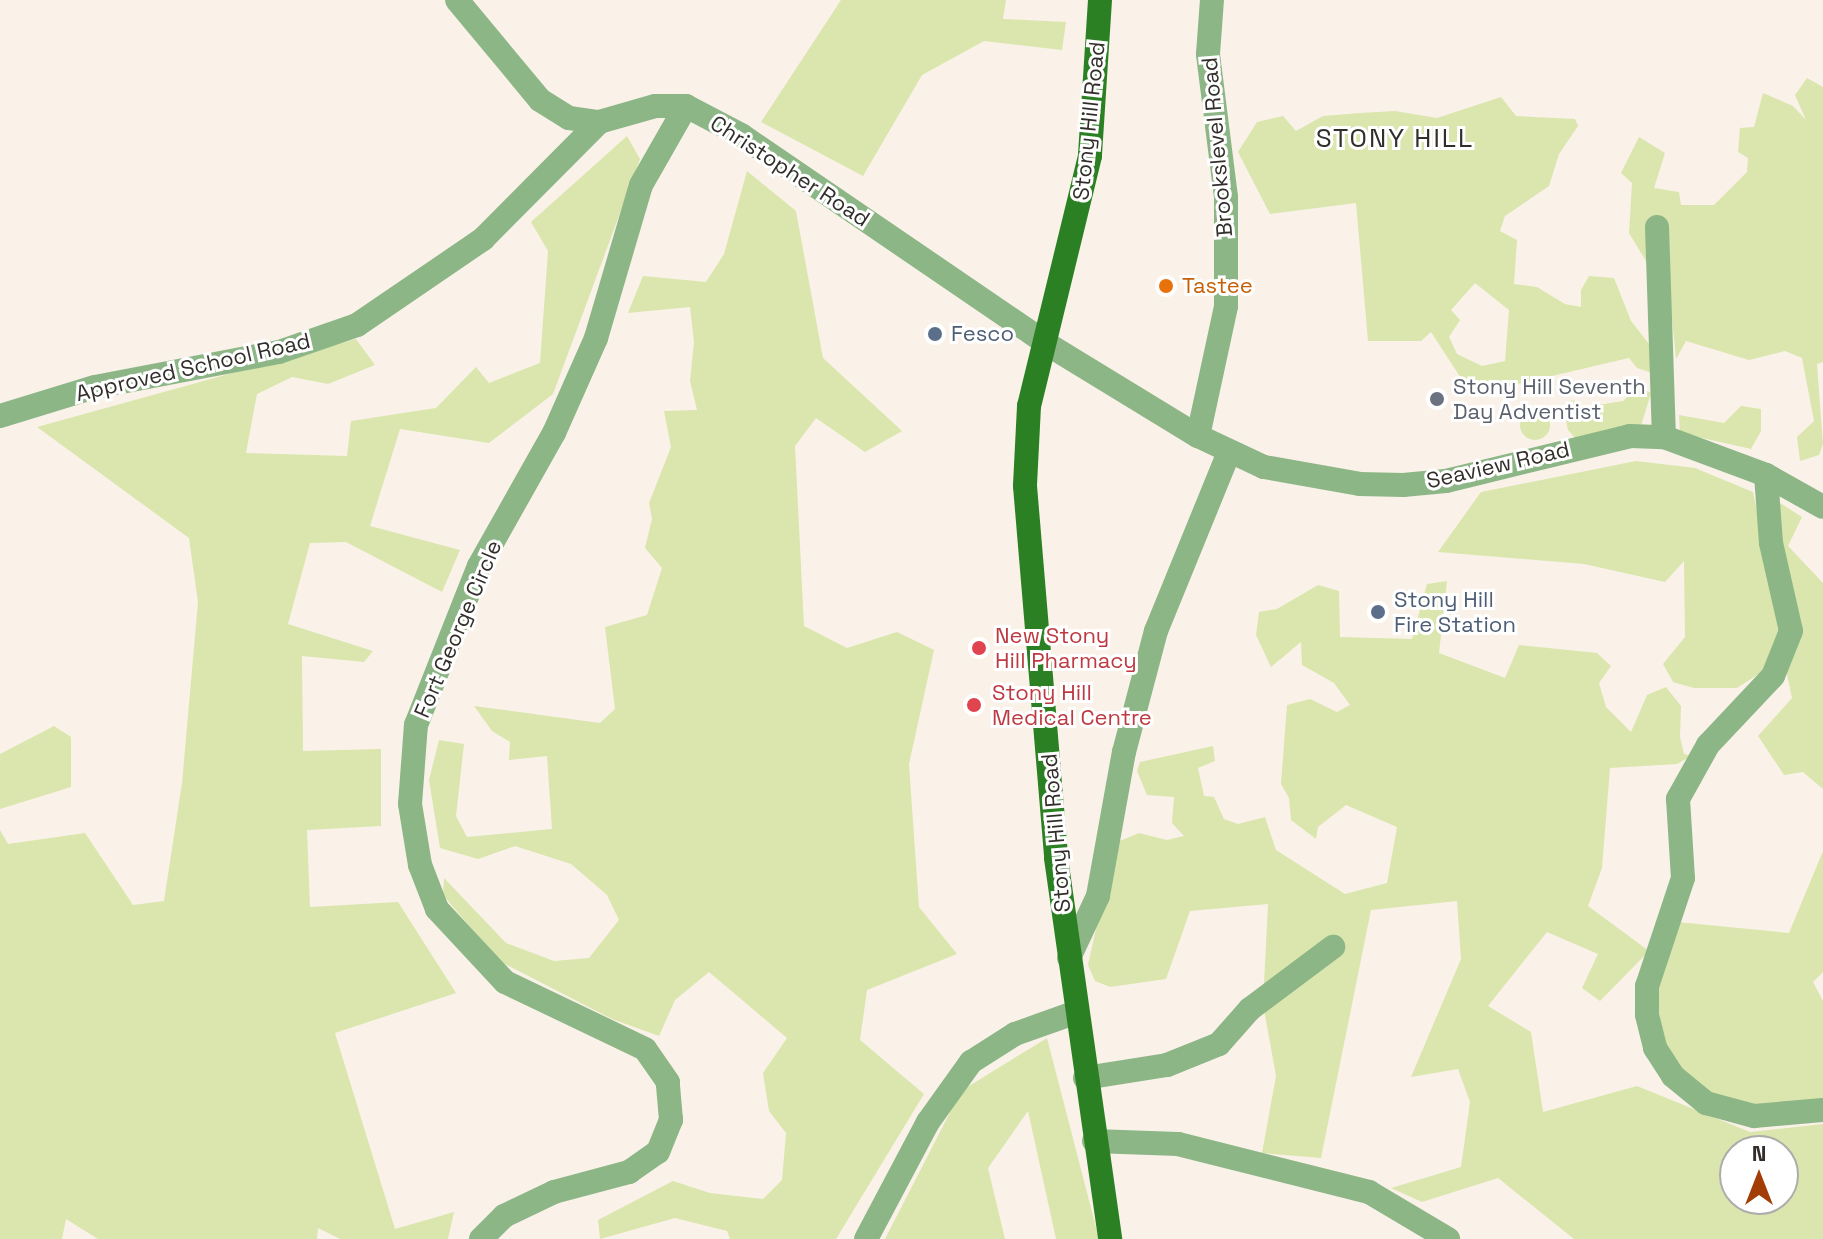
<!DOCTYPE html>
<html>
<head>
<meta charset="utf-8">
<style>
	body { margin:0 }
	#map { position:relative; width:1823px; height:1239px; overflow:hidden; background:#faf2e8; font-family:"Space Grotesk",sans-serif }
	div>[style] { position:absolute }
	.green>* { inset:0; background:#dae6ad }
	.round { border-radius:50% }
	.minor>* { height:24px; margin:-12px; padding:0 12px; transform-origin:12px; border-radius:12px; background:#8db687 }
	.major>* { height:24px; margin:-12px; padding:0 12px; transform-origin:12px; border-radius:12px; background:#2c8024 }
	.dots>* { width:22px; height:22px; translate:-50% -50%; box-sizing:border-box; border:4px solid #fff; border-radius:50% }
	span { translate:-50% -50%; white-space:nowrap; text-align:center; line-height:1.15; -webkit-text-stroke:6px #fff; paint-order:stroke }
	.street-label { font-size:22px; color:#322f2b }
	.food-label { font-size:22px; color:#c56008 }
	.left { translate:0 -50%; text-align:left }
	.service-label { font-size:22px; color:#4e5e75 }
	.worship-label { font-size:22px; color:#5b616d }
	.health-label { font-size:22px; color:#be3a42 }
	.quarter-label { font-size:26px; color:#322f2b; letter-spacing:2px }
	.north { position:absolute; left:1719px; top:1135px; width:80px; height:80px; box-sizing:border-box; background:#fff; border:2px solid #adacaa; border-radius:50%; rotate:0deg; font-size:22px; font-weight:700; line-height:32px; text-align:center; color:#322f2b }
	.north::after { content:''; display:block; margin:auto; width:28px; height:36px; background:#a23e05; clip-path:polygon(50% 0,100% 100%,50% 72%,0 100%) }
</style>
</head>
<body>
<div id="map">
	<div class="green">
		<div style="clip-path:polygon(841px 0,1006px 0,1003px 19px,1066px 22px,1062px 50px,984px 41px,922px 75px,863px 176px,761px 122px)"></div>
		<div style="clip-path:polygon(1807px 78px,1823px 87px,1823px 362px,1817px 364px,1823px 444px,1819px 455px,1800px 461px,1797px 437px,1814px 421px,1802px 358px,1785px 351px,1749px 360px,1686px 341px,1676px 359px,1663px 227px,1655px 276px,1629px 233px,1632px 183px,1621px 173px,1639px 137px,1665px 153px,1654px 188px,1679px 192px,1681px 205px,1714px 205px,1747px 172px,1748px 158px,1738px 152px,1740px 128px,1754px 127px,1763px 93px,1793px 106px,1806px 120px,1795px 95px)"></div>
		<div style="clip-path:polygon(evenodd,1501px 97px,1516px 116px,1575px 119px,1578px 126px,1559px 154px,1549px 186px,1505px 216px,1500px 231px,1517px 240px,1514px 284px,1537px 287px,1565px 304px,1581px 307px,1581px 290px,1589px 276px,1614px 278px,1631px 321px,1664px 363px,1655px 374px,1637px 368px,1629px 358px,1513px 385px,1468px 389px,1431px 332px,1421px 341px,1368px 341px,1356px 203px,1270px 214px,1238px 152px,1257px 122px,1283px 116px,1296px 131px,1323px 116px,1360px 113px,1395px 111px,1437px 118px,1501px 97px,1475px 283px,1509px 310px,1505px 361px,1482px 366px,1457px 354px,1449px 337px,1460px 320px,1451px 310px,1475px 283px)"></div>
		<div style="clip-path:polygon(627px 136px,640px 159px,553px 394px,489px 443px,400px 429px,370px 526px,460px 550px,442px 592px,346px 542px,310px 543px,288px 624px,373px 651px,364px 662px,302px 656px,303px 751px,381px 749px,381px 826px,307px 830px,310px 907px,398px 902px,456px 993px,335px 1033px,395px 1229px,454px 1212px,448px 1239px,340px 1239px,318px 1228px,317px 1239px,98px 1239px,66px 1219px,62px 1239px,0 1239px,0 830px,8px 844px,85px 833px,133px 905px,164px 901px,182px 783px,198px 602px,189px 538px,37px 427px,356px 339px,375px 365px,328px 384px,292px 377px,257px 394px,246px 453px,347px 456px,351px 421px,436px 408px,476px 367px,489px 383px,540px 363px,548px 251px,531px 222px)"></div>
		<div style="clip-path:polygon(747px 171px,796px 211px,823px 358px,902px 431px,865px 452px,816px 418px,795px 446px,804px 626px,847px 648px,897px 632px,934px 650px,909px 764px,913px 822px,919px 907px,957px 954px,867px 990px,860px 1040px,924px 1094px,836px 1239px,730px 1239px,727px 1231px,675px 1218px,600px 1239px,598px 1220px,673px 1181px,710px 1193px,763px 1199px,782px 1180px,786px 1133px,769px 1111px,763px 1073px,787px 1038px,709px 972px,675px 1000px,659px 1036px,612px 1019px,499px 961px,443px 895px,444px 878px,506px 943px,554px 961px,589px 958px,619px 920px,607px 895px,571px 864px,515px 846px,478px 859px,440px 848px,429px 780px,439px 740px,464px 744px,456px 816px,467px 837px,552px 829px,547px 756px,509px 760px,510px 742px,492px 731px,474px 706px,600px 723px,615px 709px,605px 627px,647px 615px,662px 568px,645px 548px,652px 519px,649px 503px,671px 447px,664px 411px,697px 410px,690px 381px,694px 342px,690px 307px,628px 313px,643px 276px,706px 282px,724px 254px)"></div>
		<div style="clip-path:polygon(1638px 387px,1651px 393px,1641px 426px,1576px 439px,1568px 430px,1563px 407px,1572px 400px,1585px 407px,1623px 401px)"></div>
		<div style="clip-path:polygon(1741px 406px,1761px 409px,1761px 431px,1751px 449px,1680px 433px,1679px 415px,1724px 423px)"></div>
		<div class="round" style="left:1520px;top:410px;width:30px;height:30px"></div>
		<div style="clip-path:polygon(1636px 461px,1695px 468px,1753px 492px,1781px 625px,1765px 670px,1737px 688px,1694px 688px,1673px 682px,1663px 664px,1685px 637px,1684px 561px,1665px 582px,1584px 564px,1438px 552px,1481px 492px)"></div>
		<div style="clip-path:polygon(1777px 501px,1802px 517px,1788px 546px,1823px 583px,1823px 789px,1803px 772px,1784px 775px,1758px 736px,1792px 698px,1784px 660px)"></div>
		<div style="clip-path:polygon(evenodd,1447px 581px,1439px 653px,1505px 678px,1519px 645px,1597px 653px,1611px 666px,1599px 683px,1606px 707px,1631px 732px,1647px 695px,1666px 687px,1681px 706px,1680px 737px,1684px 754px,1691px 756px,1677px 764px,1610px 768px,1602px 868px,1588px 906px,1649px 951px,1600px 1001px,1582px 988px,1598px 954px,1547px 932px,1488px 1006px,1531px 1032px,1543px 1112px,1637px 1086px,1750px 1132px,1823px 1124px,1823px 1239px,1574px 1239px,1498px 1178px,1422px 1202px,1391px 1188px,1461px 1167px,1470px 1102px,1458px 1069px,1411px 1077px,1461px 959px,1457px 901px,1371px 910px,1321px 1158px,1262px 1153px,1276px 1076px,1263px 1004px,1268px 904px,1190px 911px,1166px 979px,1110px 987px,1095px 981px,1088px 965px,1115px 843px,1139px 833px,1167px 840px,1184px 836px,1172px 823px,1174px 797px,1147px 795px,1137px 771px,1140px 762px,1213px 746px,1215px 761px,1198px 768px,1204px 796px,1214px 797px,1224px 819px,1238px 824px,1265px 817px,1276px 850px,1345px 894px,1387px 883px,1397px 827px,1346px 805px,1318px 827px,1316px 839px,1291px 820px,1289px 798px,1281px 784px,1287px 705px,1310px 699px,1337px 712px,1350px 705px,1334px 683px,1302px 665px,1301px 642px,1271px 667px,1256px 635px,1259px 612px,1277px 609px,1318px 585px,1339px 591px,1340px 637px,1412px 639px,1427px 584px,1447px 581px,1735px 1151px,1783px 1151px,1783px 1199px,1735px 1199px,1735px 1151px)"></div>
		<div style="clip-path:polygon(54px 726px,71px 737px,71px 787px,0 809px,0 754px)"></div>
		<div style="clip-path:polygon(1823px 851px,1823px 972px,1813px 982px,1823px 1001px,1823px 1105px,1757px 1111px,1710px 1096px,1677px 1071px,1664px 1043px,1655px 988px,1677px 922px,1789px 933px)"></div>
		<div style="clip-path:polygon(1047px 1038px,1099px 1239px,1056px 1239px,1028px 1111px,988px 1168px,1005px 1239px,885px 1239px,961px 1091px)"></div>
	</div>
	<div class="minor">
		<div style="left:457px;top:0;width:130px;rotate:50.3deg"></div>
		<div style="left:540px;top:100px;width:34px;rotate:32deg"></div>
		<div style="left:569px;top:118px;width:30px;rotate:8deg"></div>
		<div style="left:599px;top:122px;width:58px;rotate:-15.9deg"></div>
		<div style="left:655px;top:106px;width:31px"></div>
		<div style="left:686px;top:106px;width:62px;rotate:27.8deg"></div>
		<div style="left:741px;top:135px;width:371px;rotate:34.3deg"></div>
		<div style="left:1047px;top:344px;width:177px;rotate:31.4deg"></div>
		<div style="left:1198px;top:436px;width:73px;rotate:25.2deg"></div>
		<div style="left:1264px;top:467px;width:97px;rotate:10deg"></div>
		<div style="left:1360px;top:484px;width:43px;rotate:1.3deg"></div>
		<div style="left:1403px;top:485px;width:43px;rotate:-5.3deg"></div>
		<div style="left:1446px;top:481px;width:189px;rotate:-13.7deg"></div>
		<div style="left:1630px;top:436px;width:34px;rotate:2deg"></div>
		<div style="left:1664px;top:437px;width:109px;rotate:20.4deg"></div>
		<div style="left:1766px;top:475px;width:65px;rotate:29.3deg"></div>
		<div style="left:1657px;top:227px;width:210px;rotate:88.1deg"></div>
		<div style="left:0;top:416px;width:99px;rotate:-17deg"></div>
		<div style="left:95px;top:387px;width:187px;rotate:-10.8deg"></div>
		<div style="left:279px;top:352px;width:83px;rotate:-19.1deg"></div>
		<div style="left:357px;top:325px;width:153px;rotate:-34.3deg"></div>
		<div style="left:483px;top:239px;width:165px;rotate:-45.2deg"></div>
		<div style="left:1198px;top:436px;width:133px;rotate:-77.8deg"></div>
		<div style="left:1226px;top:306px;width:109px;rotate:-90deg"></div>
		<div style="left:1226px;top:197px;width:144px;rotate:-97.2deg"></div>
		<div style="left:1208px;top:54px;width:54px;rotate:-85.8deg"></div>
		<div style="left:1766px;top:475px;width:68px;rotate:85.8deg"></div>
		<div style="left:1771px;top:543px;width:90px;rotate:77.2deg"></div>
		<div style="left:1791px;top:631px;width:48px;rotate:111.8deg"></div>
		<div style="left:1773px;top:676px;width:95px;rotate:133.3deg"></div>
		<div style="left:1708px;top:745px;width:62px;rotate:119.1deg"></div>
		<div style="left:1678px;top:799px;width:79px;rotate:86.4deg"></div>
		<div style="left:1683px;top:878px;width:114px;rotate:108.4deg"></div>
		<div style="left:1647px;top:986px;width:29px;rotate:90deg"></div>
		<div style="left:1647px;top:1015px;width:34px;rotate:76deg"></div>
		<div style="left:1655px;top:1048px;width:33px;rotate:57deg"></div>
		<div style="left:1673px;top:1076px;width:43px;rotate:39.3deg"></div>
		<div style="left:1706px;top:1103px;width:50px;rotate:15.2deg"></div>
		<div style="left:1754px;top:1116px;width:69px;rotate:-5deg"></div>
		<div style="left:1069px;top:958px;width:68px;rotate:-64.9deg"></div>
		<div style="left:1098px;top:896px;width:146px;rotate:-79.8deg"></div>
		<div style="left:1124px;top:752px;width:125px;rotate:-75.2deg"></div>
		<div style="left:1156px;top:631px;width:193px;rotate:-67.8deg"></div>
		<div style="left:1085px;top:1078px;width:83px;rotate:-9deg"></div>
		<div style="left:1167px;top:1065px;width:56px;rotate:-22deg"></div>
		<div style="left:1219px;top:1044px;width:47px;rotate:-48.5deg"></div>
		<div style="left:1250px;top:1009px;width:104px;rotate:-36.8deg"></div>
		<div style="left:1094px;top:1141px;width:84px;rotate:2deg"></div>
		<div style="left:1178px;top:1144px;width:197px;rotate:14.1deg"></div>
		<div style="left:1369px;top:1192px;width:92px;rotate:30.7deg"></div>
		<div style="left:481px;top:1239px;width:33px;rotate:-45deg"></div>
		<div style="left:504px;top:1216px;width:55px;rotate:-25.6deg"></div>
		<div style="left:554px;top:1192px;width:78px;rotate:-14.9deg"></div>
		<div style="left:629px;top:1172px;width:35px;rotate:-35deg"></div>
		<div style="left:658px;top:1152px;width:35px;rotate:-68deg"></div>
		<div style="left:671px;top:1120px;width:38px;rotate:-95deg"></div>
		<div style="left:668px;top:1082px;width:40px;rotate:-124.9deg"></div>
		<div style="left:645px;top:1049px;width:155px;rotate:-154.4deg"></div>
		<div style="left:505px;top:982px;width:100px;rotate:-133deg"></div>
		<div style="left:437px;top:909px;width:47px;rotate:-111.1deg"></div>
		<div style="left:420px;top:865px;width:62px;rotate:-99.3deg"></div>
		<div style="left:410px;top:804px;width:79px;rotate:-85.7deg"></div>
		<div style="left:416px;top:725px;width:171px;rotate:-68.4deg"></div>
		<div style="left:479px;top:566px;width:153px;rotate:-60.6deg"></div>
		<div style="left:554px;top:433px;width:104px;rotate:-66.1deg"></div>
		<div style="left:596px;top:338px;width:159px;rotate:-73.6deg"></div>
		<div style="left:641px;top:185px;width:91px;rotate:-60.3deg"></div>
		<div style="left:866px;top:1239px;width:132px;rotate:-62.1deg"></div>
		<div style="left:928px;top:1122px;width:74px;rotate:-54.4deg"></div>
		<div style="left:971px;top:1062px;width:52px;rotate:-32.5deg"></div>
		<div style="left:1015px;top:1034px;width:63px;rotate:-19.6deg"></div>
	</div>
	<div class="major">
		<div style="left:1100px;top:0;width:156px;rotate:93.7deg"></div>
		<div style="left:1090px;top:156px;width:257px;rotate:103.7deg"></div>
		<div style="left:1029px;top:406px;width:80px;rotate:92.9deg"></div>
		<div style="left:1025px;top:486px;width:373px;rotate:85.2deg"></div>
		<div style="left:1056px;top:858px;width:385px;rotate:81.9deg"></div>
	</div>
	<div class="dots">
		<div style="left:1166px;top:286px;background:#e8710a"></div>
		<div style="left:935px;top:334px;background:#5c6f8a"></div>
		<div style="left:1437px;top:399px;background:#6b7280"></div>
		<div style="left:1378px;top:612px;background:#5c6f8a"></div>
		<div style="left:979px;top:648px;background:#e0444e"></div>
		<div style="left:974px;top:705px;background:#e0444e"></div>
	</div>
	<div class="street-label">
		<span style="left:1089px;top:121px;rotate:-84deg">Stony Hill Road</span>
		<span style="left:1217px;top:147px;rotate:-95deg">Brookslevel Road</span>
		<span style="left:790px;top:171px;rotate:33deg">Christopher Road</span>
		<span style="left:193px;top:367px;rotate:-13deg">Approved School Road</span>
		<span style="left:1498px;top:465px;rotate:-13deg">Seaview Road</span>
		<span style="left:458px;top:629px;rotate:-67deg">Fort George Circle</span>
		<span style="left:1056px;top:833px;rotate:-95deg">Stony Hill Road</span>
	</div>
	<div class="food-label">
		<span class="left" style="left:1182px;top:286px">Tastee</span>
	</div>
	<div class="service-label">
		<span class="left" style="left:951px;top:334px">Fesco</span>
		<span class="left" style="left:1394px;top:612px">Stony Hill<br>Fire Station</span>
	</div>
	<div class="worship-label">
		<span class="left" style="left:1453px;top:399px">Stony Hill Seventh<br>Day Adventist</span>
	</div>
	<div class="health-label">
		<span class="left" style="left:995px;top:648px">New Stony<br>Hill Pharmacy</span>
		<span class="left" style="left:992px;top:705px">Stony Hill<br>Medical Centre</span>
	</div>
	<div class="quarter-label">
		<span style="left:1395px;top:139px">STONY HILL</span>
	</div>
	<div class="north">N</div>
</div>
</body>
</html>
